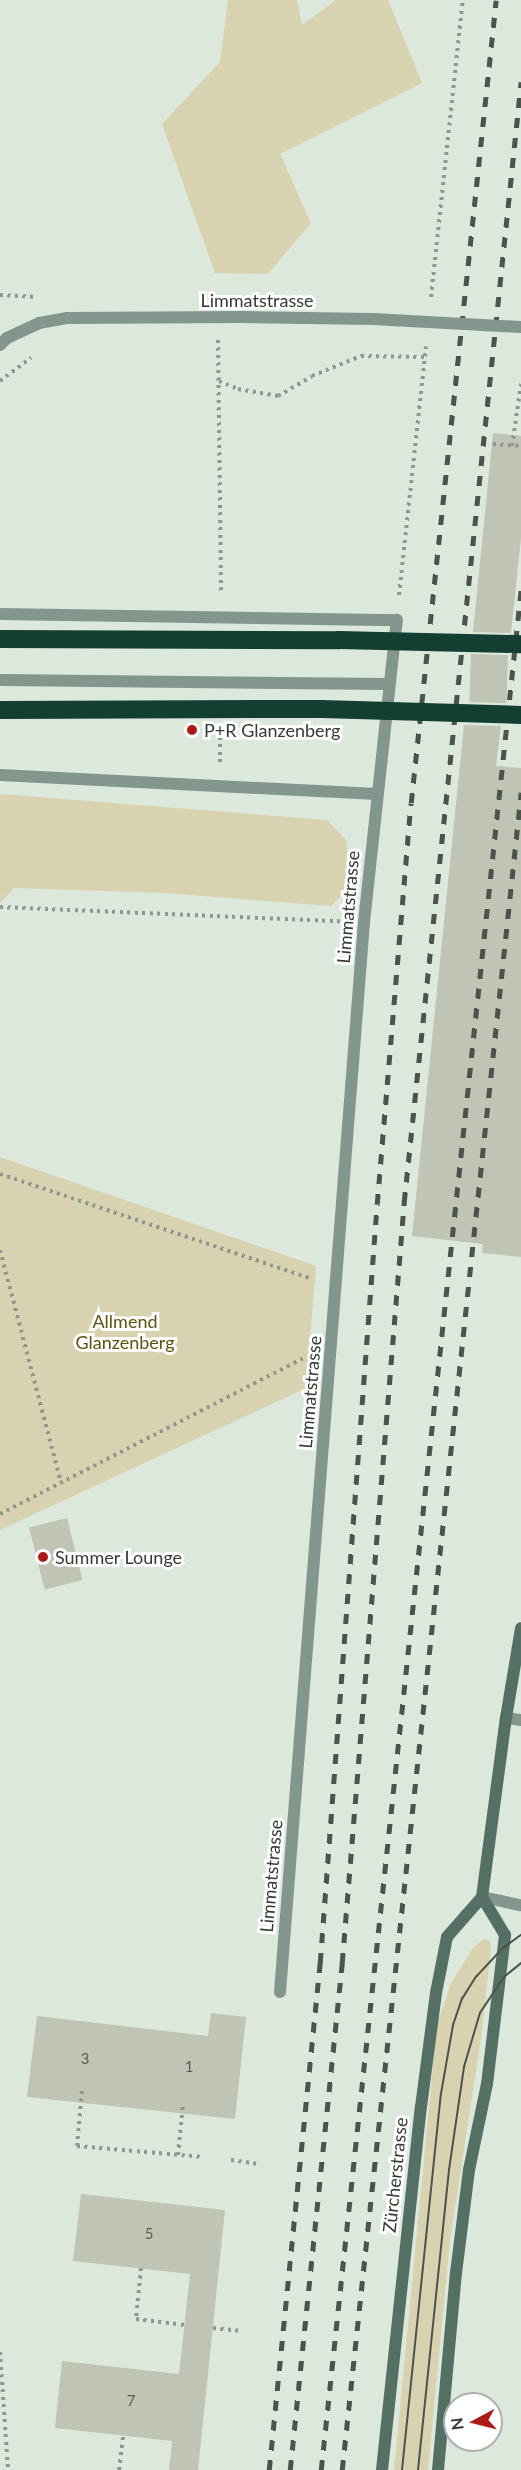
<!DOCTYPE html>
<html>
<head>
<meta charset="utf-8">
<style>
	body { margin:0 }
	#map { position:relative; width:521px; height:2470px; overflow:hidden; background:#dbe8db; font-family:Lato,sans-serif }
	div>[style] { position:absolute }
	.green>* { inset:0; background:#d9d2b1 }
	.building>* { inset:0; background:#bfc4b4; transform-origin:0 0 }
	.path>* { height:4px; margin-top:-2px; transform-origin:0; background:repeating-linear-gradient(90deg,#8f988f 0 3px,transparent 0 7.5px) }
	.service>* { height:12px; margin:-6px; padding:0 6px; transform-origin:6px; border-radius:6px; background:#82968e }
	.minor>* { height:12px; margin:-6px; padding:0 6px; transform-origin:6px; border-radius:6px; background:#82968e }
	.tertiary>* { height:12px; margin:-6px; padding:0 6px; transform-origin:6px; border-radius:6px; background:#82968e }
	.secondary>* { height:12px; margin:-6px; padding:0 6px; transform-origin:6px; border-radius:6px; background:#547065 }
	.tram>* { height:1.5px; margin:-0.75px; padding:0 0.75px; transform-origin:0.75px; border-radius:0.75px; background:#4c524c }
	.rail>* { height:4.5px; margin-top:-2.25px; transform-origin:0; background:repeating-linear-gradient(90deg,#4c524c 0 10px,transparent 0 20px) }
	.minor-bridge>* { height:12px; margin:-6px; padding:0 6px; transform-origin:6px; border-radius:6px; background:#82968e }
	.motorway-bridge>* { height:18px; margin:-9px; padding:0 9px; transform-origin:9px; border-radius:9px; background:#123f31 }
	.dots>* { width:16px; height:16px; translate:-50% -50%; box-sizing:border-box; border:3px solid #fff; border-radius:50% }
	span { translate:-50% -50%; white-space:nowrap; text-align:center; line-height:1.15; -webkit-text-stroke:6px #fff; paint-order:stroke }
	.number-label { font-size:15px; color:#585c55 }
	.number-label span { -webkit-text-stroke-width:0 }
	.street-label { font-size:18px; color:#353a35 }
	.poi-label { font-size:18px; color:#353a35 }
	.left { translate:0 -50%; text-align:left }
	.park-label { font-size:18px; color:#5e520d }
	.north { position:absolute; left:443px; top:2392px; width:60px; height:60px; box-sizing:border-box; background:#fff; border:2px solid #aeb0ae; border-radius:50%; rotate:263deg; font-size:16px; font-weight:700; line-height:24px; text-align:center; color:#353a35 }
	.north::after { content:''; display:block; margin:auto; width:21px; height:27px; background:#ac1a16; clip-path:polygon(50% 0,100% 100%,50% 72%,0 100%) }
</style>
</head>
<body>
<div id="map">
	<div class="green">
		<div style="clip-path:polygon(228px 0,297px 0,302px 25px,336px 0,388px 0,422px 83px,280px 154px,311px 223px,268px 274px,215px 273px,162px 124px,220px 62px)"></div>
		<div style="clip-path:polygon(0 794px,327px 820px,347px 841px,346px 891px,331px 906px,165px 893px,14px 888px,0 903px)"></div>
		<div style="clip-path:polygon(0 1157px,316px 1266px,306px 1388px,0 1530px)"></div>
		<div style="clip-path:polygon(484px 1939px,490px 1941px,491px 1949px,481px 2039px,450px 2240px,428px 2470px,394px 2470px,437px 2025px,451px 1983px,473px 1948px)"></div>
	</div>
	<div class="building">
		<div style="clip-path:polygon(493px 433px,521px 436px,521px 538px,511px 633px,473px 632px)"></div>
		<div style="left:471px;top:654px;width:37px;height:48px;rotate:2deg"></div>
		<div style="clip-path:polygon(464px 725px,501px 726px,496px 766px,521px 768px,521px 1257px,482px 1253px,483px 1244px,412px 1236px)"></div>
		<div style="left:67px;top:1518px;width:64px;height:39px;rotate:76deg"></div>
		<div style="clip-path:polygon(211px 2013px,246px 2017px,235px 2119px,27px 2097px,37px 2016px,208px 2036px)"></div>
		<div style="clip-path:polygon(81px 2194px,225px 2210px,198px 2470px,169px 2470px,172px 2441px,55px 2428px,62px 2361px,179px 2374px,190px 2274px,73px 2261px)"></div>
	</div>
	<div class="path">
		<div style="left:0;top:295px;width:34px;rotate:3deg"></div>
		<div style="left:431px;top:297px;width:299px;rotate:-83.9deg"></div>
		<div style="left:218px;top:340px;width:254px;rotate:89.3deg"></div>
		<div style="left:0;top:381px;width:39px;rotate:-37deg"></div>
		<div style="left:219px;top:381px;width:21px;rotate:23deg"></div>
		<div style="left:238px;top:389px;width:41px;rotate:9.9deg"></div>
		<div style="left:278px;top:396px;width:39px;rotate:-30deg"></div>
		<div style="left:312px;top:376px;width:53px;rotate:-22.2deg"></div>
		<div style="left:361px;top:356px;width:64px;rotate:0.9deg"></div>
		<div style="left:493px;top:444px;width:28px;rotate:4deg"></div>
		<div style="left:512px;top:446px;width:63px;rotate:-81.7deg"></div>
		<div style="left:399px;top:595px;width:250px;rotate:-83.8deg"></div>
		<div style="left:220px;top:762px;width:26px;rotate:-90deg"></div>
		<div style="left:0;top:907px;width:340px;rotate:2.4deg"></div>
		<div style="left:0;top:1174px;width:329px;rotate:18.6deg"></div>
		<div style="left:0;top:1250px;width:240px;rotate:75.3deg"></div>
		<div style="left:0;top:1514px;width:342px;rotate:-27.2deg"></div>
		<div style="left:82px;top:2091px;width:55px;rotate:95.2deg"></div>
		<div style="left:77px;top:2146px;width:127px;rotate:5deg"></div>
		<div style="left:178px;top:2155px;width:51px;rotate:-84.4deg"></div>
		<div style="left:231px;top:2160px;width:30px;rotate:8deg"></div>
		<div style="left:141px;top:2268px;width:51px;rotate:95.6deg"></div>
		<div style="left:136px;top:2319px;width:49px;rotate:7deg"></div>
		<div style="left:213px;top:2328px;width:29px;rotate:6deg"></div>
		<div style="left:0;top:2352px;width:118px;rotate:86.1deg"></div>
		<div style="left:119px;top:2470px;width:34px;rotate:-83deg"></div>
	</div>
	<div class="service">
		<div style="left:0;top:614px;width:397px;rotate:0.9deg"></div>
		<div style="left:0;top:680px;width:388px;rotate:0.6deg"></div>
		<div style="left:506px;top:1718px;width:15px;rotate:8deg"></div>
	</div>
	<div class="minor">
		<div style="left:0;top:345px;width:10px;rotate:-45deg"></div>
		<div style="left:7px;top:338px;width:35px;rotate:-25deg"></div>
		<div style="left:39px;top:323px;width:29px;rotate:-10deg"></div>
		<div style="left:68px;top:318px;width:172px;rotate:-0.3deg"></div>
		<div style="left:0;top:775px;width:377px;rotate:2.9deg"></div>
		<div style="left:280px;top:1992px;width:1073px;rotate:-85.51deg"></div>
		<div style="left:364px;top:922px;width:304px;rotate:-83.8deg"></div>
	</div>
	<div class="tertiary">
		<div style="left:482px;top:1897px;width:40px;rotate:12deg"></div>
	</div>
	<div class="secondary">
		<div style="left:382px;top:2470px;width:365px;rotate:-83.9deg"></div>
		<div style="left:421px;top:2107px;width:115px;rotate:-82.5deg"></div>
		<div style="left:436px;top:1993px;width:57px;rotate:-78.9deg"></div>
		<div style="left:447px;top:1937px;width:53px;rotate:-48.8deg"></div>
		<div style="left:482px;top:1897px;width:181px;rotate:-82.4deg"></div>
		<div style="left:506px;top:1718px;width:91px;rotate:-80.5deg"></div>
		<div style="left:438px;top:2470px;width:198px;rotate:-84.8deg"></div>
		<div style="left:456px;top:2273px;width:104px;rotate:-82.8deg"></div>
		<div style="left:469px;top:2170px;width:88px;rotate:-78.2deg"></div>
		<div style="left:487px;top:2084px;width:150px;rotate:-83.1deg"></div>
		<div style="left:505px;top:1935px;width:44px;rotate:-121.2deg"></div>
	</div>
	<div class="tram">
		<div style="left:402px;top:2470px;width:378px;rotate:-84.1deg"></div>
		<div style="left:441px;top:2094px;width:70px;rotate:-80.1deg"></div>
		<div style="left:453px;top:2025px;width:28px;rotate:-71deg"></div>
		<div style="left:462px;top:1999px;width:26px;rotate:-58deg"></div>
		<div style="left:476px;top:1977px;width:40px;rotate:-47deg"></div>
		<div style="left:503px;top:1948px;width:22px;rotate:-36deg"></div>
		<div style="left:418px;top:2470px;width:302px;rotate:-84.1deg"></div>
		<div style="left:449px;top:2170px;width:104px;rotate:-81.7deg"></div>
		<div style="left:464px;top:2067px;width:56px;rotate:-73.5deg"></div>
		<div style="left:480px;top:2013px;width:43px;rotate:-56.3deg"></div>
		<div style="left:504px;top:1977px;width:22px;rotate:-39deg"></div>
	</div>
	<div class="rail">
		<div style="left:269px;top:2470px;width:510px;rotate:-84.26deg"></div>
		<div style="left:320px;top:1963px;width:761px;rotate:-85.71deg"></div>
		<div style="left:377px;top:1204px;width:402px;rotate:-85.2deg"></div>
		<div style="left:411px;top:803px;width:807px;rotate:-83.96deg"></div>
		<div style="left:290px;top:2470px;width:510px;rotate:-84.14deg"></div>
		<div style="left:342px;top:1963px;width:764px;rotate:-85.34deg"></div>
		<div style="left:404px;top:1202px;width:1126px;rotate:-84.04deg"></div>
		<div style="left:321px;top:2470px;width:1892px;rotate:-83.93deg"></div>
		<div style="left:342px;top:2470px;width:1687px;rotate:-83.91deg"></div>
	</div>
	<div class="minor-bridge">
		<div style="left:240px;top:317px;width:133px;rotate:0.9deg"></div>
		<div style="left:373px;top:319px;width:148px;rotate:3.1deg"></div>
	</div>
	<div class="motorway-bridge">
		<div style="left:0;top:639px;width:339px;rotate:0.2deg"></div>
		<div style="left:339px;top:640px;width:182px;rotate:1.3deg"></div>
		<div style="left:0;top:710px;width:322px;rotate:-0.2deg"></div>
		<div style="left:322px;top:709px;width:199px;rotate:1.7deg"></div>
	</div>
	<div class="dots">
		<div style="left:192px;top:730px;background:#ac1a16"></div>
		<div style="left:43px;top:1557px;background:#ac1a16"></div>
	</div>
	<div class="number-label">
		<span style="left:85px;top:2059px">3</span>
		<span style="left:189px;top:2067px">1</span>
		<span style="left:149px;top:2234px">5</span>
		<span style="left:131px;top:2401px">7</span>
	</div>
	<div class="street-label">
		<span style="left:257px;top:300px">Limmatstrasse</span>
		<span style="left:348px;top:907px;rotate:-85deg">Limmatstrasse</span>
		<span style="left:310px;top:1392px;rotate:-85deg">Limmatstrasse</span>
		<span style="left:271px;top:1876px;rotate:-85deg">Limmatstrasse</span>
		<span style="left:395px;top:2175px;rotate:-84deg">Zürcherstrasse</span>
	</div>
	<div class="poi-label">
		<span class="left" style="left:204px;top:730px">P+R Glanzenberg</span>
		<span class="left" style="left:55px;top:1557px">Summer Lounge</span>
	</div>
	<div class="park-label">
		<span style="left:125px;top:1332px">Allmend<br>Glanzenberg</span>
	</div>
	<div class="north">N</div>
</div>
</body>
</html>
